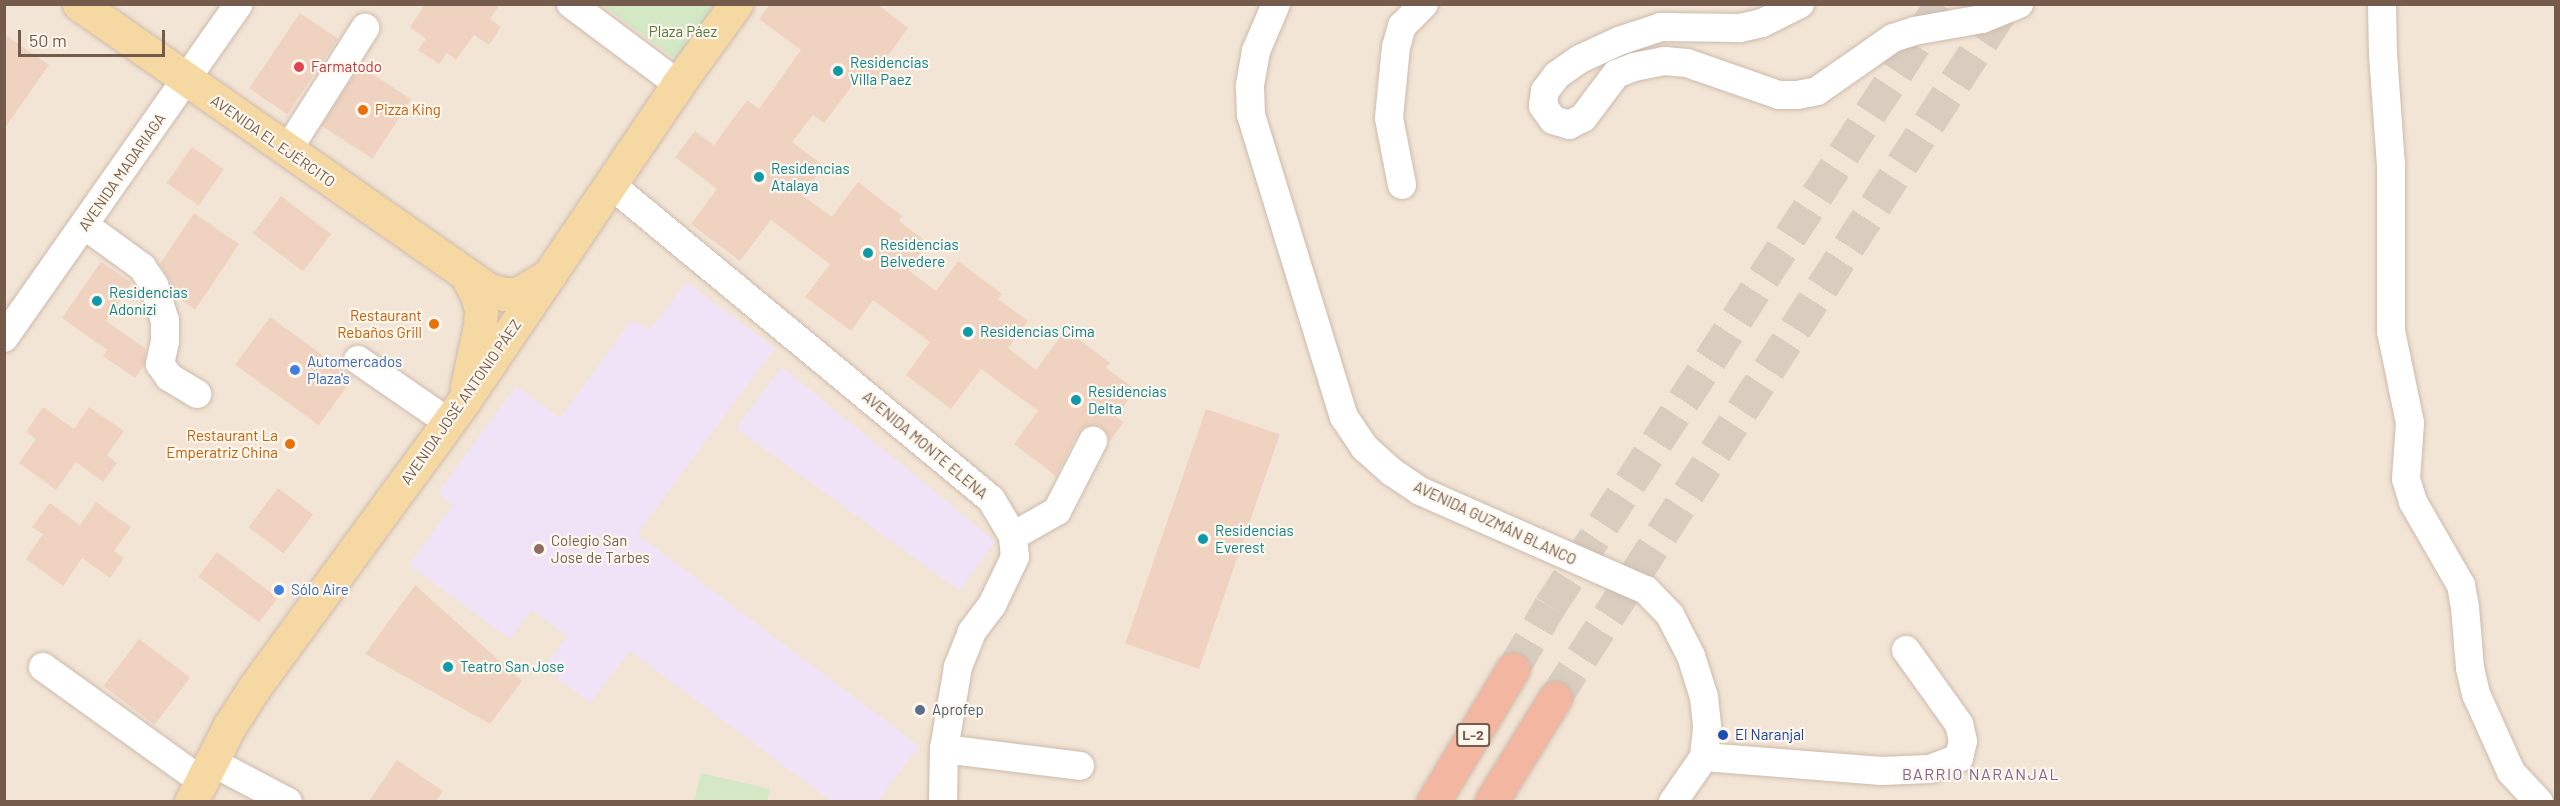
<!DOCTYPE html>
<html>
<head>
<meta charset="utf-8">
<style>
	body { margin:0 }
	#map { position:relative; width:2560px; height:806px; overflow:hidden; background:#fbf3e7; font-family:Barlow,sans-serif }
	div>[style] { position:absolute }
	.residential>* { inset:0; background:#f3e5d5; transform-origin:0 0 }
	.education>* { inset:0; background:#f0e3f8 }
	.green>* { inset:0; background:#d4e8c6 }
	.building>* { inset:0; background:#efd3c0; transform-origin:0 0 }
	.highway-tunnel>* { height:33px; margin-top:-16.5px; transform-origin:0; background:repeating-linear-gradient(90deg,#d9cdc0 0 33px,transparent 0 49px) }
	.roads { filter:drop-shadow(0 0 2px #cdbbad) drop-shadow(0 0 2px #cdbbad) }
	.minor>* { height:28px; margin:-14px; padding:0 14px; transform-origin:14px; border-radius:14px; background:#fff }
	.major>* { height:33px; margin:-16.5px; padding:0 16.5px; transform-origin:16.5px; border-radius:16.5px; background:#f6d8a3 }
	.highway>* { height:33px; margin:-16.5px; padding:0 16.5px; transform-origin:16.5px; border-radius:16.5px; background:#f2b6a1 }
	.dots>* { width:16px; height:16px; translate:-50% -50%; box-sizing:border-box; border:3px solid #fef7ed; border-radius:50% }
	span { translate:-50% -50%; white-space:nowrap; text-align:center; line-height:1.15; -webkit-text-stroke:4.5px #fef7ed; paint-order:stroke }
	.shield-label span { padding:2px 4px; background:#fef7ed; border:2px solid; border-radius:4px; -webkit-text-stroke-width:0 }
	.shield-label { font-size:14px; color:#745b4c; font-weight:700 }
	.park-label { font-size:15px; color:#547945 }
	.culture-label { font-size:15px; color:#0d838f }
	.left { translate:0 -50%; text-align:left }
	.health-label { font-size:15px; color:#be3a42 }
	.food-label { font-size:15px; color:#c56008 }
	.right { translate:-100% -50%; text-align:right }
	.street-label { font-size:15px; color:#745b4c }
	.shop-label { font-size:15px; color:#366cbe }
	.education-label { font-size:15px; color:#785e54 }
	.service-label { font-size:15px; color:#4e5e75 }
	.transit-label { font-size:15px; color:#164399 }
	.neighbourhood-label { font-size:16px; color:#816490; letter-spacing:1.5px }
	.frame { position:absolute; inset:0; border:6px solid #745b4c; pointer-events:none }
	.scale { position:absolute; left:18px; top:30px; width:147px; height:27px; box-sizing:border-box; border:3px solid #745b4c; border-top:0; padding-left:8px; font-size:18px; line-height:21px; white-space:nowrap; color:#745b4c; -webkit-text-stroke:4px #fef7ed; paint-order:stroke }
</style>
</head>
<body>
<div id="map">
	<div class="residential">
		<div style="left:5px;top:5px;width:2550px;height:797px"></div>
	</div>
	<div class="education">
		<div style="clip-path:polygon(686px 282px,775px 348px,637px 534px,919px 746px,878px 801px,831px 801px,630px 651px,590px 703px,544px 668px,567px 636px,532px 610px,510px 639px,409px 565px,453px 505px,438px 493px,516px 386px,560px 418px,631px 321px,651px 329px)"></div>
		<div style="clip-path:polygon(782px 367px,995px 541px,960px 591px,736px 428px)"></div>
	</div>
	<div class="green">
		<div style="clip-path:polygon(602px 5px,736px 5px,689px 69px)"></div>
		<div style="clip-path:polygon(701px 773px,770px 789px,767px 801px,694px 801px)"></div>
	</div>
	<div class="building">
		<div style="clip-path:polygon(425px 4px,500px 4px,490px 19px,501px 27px,489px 45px,474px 35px,456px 60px,447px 53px,439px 64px,418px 50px,426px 39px,410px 27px)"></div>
		<div style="clip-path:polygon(770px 4px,877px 4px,908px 28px,887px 57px,894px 63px,874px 90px,858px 78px,824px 123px,813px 115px,792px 142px,824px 166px,802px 195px,832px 217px,858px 182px,902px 216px,899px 221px,928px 243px,908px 270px,936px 291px,958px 261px,1002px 294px,998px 299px,1028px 321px,1008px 348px,1036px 370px,1066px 329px,1110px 363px,1106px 368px,1136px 390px,1116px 417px,1124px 422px,1109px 442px,1107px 433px,1101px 427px,1093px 425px,1085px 427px,1078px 433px,1056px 476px,1014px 444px,1038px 411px,981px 369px,951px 409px,906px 375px,930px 342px,873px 300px,851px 331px,805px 297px,830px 264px,771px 220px,740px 261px,691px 224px,717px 189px,675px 157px,695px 131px,714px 145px,747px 100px,759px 109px,801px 50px,759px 19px)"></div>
		<div style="left:300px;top:13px;width:46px;height:91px;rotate:34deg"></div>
		<div style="clip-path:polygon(4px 34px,49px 65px,4px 129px)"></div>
		<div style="left:360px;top:66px;width:61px;height:71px;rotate:33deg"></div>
		<div style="left:192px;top:147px;width:39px;height:44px;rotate:35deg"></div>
		<div style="left:281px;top:196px;width:63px;height:47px;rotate:37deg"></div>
		<div style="clip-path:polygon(194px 213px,239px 244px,195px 310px,175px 296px,170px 280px,160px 264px)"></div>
		<div style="clip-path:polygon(101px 262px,132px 283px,106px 321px,146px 349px,144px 366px,135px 378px,103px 356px,107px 350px,62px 318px)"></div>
		<div style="left:270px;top:317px;width:103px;height:59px;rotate:36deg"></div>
		<div style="clip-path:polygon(43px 407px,74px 429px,89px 407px,124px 431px,107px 455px,117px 463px,103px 482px,76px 462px,56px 490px,19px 463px,36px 439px,26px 432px)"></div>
		<div style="left:1206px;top:409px;width:78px;height:248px;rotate:19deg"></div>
		<div style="left:278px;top:488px;width:44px;height:49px;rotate:37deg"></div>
		<div style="clip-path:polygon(96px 502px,131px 527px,114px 551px,124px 558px,110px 578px,82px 558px,63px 586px,26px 559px,43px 534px,32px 527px,50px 503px,80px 525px)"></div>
		<div style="left:217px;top:552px;width:76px;height:31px;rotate:37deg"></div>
		<div style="clip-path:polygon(415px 585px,522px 681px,490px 724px,365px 654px)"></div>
		<div style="left:139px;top:639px;width:64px;height:59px;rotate:37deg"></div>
		<div style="clip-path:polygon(397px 760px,443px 791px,436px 801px,369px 801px)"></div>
	</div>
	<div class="highway-tunnel">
		<div style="left:1513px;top:669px;width:73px;rotate:-59.6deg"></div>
		<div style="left:1550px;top:606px;width:718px;rotate:-57deg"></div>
		<div style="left:1555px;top:698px;width:828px;rotate:-56.98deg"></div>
	</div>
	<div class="roads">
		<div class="minor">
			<div style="left:571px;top:4px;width:134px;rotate:36.8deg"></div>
			<div style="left:1276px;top:4px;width:51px;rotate:113.1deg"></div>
			<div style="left:1256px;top:51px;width:36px;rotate:100deg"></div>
			<div style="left:1250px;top:86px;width:29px;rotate:88deg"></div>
			<div style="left:1251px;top:115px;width:316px;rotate:72.9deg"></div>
			<div style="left:1344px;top:417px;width:36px;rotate:56deg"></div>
			<div style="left:1364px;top:447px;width:38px;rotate:42deg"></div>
			<div style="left:1392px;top:472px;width:34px;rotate:34deg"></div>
			<div style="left:1420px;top:491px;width:247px;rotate:23.7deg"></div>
			<div style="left:1646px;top:590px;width:35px;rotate:46deg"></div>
			<div style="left:1670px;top:615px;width:46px;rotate:62.9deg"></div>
			<div style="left:1691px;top:656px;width:43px;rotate:72.4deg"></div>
			<div style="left:1704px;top:697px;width:31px;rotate:84deg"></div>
			<div style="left:1707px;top:728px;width:29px;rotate:96deg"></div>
			<div style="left:1704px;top:757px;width:55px;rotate:124.6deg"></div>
			<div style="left:1800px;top:4px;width:42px;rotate:153.4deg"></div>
			<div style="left:1762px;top:23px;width:23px;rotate:167deg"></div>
			<div style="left:1740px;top:28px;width:79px;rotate:-179.3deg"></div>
			<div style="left:1661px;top:27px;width:44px;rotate:161.6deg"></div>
			<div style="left:1619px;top:41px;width:43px;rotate:155.2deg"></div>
			<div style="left:1580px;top:59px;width:28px;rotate:145deg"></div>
			<div style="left:1557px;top:75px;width:20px;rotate:127deg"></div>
			<div style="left:1545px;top:91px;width:15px;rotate:98deg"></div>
			<div style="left:1543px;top:106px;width:17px;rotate:54deg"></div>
			<div style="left:1553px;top:120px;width:17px;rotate:17deg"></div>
			<div style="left:1569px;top:125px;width:16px;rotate:-27deg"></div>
			<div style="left:1583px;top:118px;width:55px;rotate:-53.1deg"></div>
			<div style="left:1616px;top:74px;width:19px;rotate:-21deg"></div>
			<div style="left:1634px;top:67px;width:31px;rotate:-11deg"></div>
			<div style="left:1664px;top:61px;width:23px;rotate:5deg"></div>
			<div style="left:1687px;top:63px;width:97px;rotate:19.2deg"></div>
			<div style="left:1779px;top:95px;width:18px"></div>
			<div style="left:1797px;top:95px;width:20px;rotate:-11deg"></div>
			<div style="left:1817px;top:91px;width:93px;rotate:-34.9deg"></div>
			<div style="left:1893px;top:38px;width:22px;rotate:-18deg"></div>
			<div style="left:1914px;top:31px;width:69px;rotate:-10deg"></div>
			<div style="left:1982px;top:19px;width:40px;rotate:-22deg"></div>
			<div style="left:2382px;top:4px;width:50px;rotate:88.9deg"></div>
			<div style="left:2383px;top:54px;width:111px;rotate:85.9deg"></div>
			<div style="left:2391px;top:165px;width:166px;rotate:90deg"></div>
			<div style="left:2391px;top:331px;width:94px;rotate:78.3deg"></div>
			<div style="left:2410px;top:423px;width:56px;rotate:94.1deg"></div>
			<div style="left:2406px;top:479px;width:24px;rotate:73deg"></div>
			<div style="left:2413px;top:502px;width:96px;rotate:60deg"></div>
			<div style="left:2461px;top:585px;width:22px;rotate:80deg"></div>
			<div style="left:2465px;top:607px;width:61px;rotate:85.3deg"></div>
			<div style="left:2470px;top:668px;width:27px;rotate:77deg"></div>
			<div style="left:2476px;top:694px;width:85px;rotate:65.8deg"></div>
			<div style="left:2511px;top:772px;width:41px;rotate:47deg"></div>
			<div style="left:287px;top:151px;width:146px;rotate:-57.6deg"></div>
			<div style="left:610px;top:184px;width:494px;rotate:39.6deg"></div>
			<div style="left:991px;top:499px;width:43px;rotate:59.3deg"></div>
			<div style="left:1013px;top:536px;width:21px;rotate:85deg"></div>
			<div style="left:1015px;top:557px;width:53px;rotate:115.6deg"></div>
			<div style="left:992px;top:605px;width:34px;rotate:127deg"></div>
			<div style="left:972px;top:632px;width:38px;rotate:112deg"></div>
			<div style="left:958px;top:667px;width:83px;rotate:99.7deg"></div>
			<div style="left:944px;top:749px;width:53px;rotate:91.1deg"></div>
			<div style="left:1402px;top:185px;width:68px;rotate:-101deg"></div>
			<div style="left:1389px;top:118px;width:71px;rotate:-84.4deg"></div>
			<div style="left:1396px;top:47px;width:22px;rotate:-74deg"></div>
			<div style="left:1402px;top:26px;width:31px;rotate:-45deg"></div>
			<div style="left:84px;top:225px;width:72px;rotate:35.9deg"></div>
			<div style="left:142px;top:267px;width:22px;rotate:56deg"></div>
			<div style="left:154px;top:285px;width:37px;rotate:73deg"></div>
			<div style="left:165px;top:320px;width:21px;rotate:90deg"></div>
			<div style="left:165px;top:341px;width:24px;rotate:102deg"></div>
			<div style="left:160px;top:364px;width:16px;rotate:55deg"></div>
			<div style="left:169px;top:377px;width:33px;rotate:31deg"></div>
			<div style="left:4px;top:338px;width:408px;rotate:-54.9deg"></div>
			<div style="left:358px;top:360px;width:109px;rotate:34.6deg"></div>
			<div style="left:1013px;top:536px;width:51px;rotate:-29.6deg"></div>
			<div style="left:1057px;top:511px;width:79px;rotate:-62.8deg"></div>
			<div style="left:43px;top:667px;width:193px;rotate:35.7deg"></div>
			<div style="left:944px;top:749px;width:137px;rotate:7.1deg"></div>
			<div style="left:1704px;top:757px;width:178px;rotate:4.5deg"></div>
			<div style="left:1881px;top:771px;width:49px;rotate:-2.3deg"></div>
			<div style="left:1930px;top:769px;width:31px;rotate:-21deg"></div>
			<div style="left:1959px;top:758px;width:17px;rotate:-77deg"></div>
			<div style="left:1963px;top:741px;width:17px;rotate:-103deg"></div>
			<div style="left:1959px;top:724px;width:91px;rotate:-125.6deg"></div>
			<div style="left:210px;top:761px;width:88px;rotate:27.7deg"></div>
		</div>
		<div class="major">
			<div style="left:79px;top:4px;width:500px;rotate:34.9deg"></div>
			<div style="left:489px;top:290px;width:16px;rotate:15deg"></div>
			<div style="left:504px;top:294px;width:14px"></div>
			<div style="left:518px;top:294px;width:37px;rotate:-31deg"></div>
			<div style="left:467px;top:386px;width:61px;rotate:-77.8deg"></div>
			<div style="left:480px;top:326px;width:16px;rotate:-86deg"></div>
			<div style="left:481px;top:310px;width:16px;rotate:-105deg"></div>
			<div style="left:477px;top:295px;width:19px;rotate:-118deg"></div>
			<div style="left:191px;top:802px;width:84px;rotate:-63.1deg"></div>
			<div style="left:229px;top:727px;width:46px;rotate:-57.3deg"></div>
			<div style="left:254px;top:688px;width:354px;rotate:-53.8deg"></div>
			<div style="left:463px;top:402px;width:384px;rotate:-55.9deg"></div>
			<div style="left:678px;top:84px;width:99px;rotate:-54.1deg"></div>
		</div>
		<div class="highway">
			<div style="left:1433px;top:802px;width:155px;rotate:-59deg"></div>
			<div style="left:1491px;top:802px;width:122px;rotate:-58.4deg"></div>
		</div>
	</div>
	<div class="dots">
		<div style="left:299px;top:67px;background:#e0444e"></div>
		<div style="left:838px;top:71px;background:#0f9aa8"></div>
		<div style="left:363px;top:110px;background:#e8710a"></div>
		<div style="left:759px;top:177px;background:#0f9aa8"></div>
		<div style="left:868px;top:253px;background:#0f9aa8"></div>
		<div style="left:97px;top:301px;background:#0f9aa8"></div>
		<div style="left:434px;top:324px;background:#e8710a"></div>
		<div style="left:968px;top:332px;background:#0f9aa8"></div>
		<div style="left:295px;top:370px;background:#3f7fe0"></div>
		<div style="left:1076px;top:400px;background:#0f9aa8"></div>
		<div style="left:290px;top:444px;background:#e8710a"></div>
		<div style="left:1203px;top:539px;background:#0f9aa8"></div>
		<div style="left:539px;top:549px;background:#8d6e63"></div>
		<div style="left:279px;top:590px;background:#3f7fe0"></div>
		<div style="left:448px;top:667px;background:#0f9aa8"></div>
		<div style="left:920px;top:710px;background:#5c6f8a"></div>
		<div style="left:1723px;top:735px;background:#1a4fb4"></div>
	</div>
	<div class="shield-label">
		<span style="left:1473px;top:735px">L-2</span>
	</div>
	<div class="park-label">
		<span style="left:683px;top:32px">Plaza Páez</span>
	</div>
	<div class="culture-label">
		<span class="left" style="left:850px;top:71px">Residencias<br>Villa Paez</span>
		<span class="left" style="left:771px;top:177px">Residencias<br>Atalaya</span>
		<span class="left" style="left:880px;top:253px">Residencias<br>Belvedere</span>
		<span class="left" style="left:109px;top:301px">Residencias<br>Adonizi</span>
		<span class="left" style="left:980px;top:332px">Residencias Cima</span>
		<span class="left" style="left:1088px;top:400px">Residencias<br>Delta</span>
		<span class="left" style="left:1215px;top:539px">Residencias<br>Everest</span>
		<span class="left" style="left:460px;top:667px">Teatro San Jose</span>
	</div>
	<div class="health-label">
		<span class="left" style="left:311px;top:67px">Farmatodo</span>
	</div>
	<div class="food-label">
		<span class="left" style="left:375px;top:110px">Pizza King</span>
		<span class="right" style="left:422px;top:324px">Restaurant<br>Rebaños Grill</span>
		<span class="right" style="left:278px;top:444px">Restaurant La<br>Emperatriz China</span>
	</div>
	<div class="street-label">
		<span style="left:273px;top:141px;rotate:35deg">AVENIDA EL EJÉRCITO</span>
		<span style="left:122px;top:172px;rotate:-55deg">AVENIDA MADARIAGA</span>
		<span style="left:461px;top:402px;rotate:-55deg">AVENIDA JOSÉ ANTONIO PÁEZ</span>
		<span style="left:925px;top:445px;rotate:40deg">AVENIDA MONTE ELENA</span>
		<span style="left:1495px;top:523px;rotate:25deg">AVENIDA GUZMÁN BLANCO</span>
	</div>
	<div class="shop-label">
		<span class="left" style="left:307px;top:370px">Automercados<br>Plaza's</span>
		<span class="left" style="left:291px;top:590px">Sólo Aire</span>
	</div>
	<div class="education-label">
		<span class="left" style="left:551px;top:549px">Colegio San<br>Jose de Tarbes</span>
	</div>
	<div class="service-label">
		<span class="left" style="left:932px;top:710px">Aprofep</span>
	</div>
	<div class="transit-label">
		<span class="left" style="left:1735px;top:735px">El Naranjal</span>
	</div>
	<div class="neighbourhood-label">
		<span style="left:1981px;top:774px">BARRIO NARANJAL</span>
	</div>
	<div class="frame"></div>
	<div class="scale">50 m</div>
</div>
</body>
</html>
